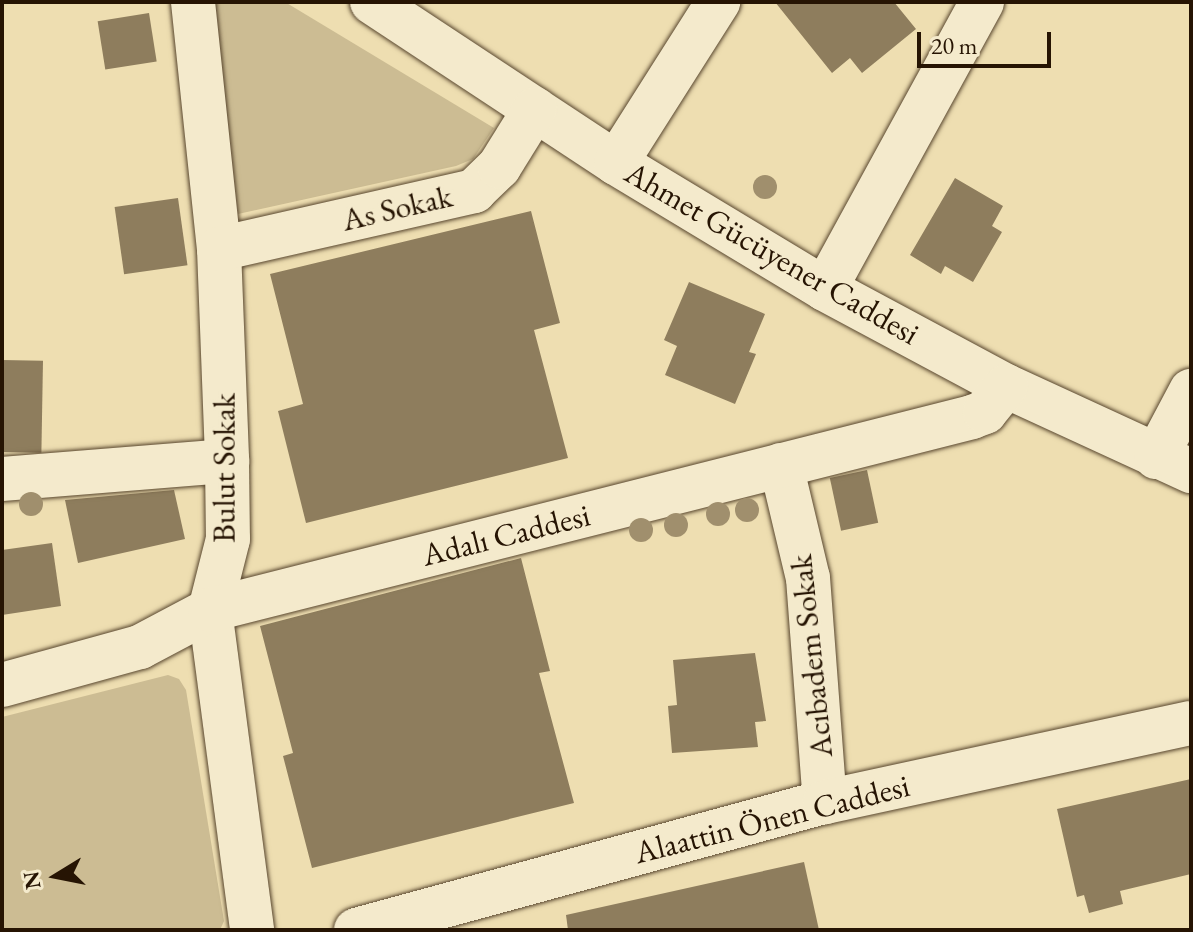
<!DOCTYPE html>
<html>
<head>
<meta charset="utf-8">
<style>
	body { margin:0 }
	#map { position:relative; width:1193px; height:932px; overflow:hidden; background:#eedeb1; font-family:"EB Garamond",serif }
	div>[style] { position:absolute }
	.green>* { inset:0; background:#ccbc93 }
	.building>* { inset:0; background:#8e7d5d; transform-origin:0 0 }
	.roads { filter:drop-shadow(0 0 2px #58462e) drop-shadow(0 0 2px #58462e) }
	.street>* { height:44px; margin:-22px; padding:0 22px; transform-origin:22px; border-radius:22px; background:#f4eacc }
	.trees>* { width:24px; height:24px; margin:-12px; border-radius:50%; background:#a08f6d }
	span { translate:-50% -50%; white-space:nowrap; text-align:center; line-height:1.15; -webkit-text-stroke:6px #f4eacc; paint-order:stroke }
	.street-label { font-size:32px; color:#261403 }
	.frame { position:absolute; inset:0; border:4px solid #261403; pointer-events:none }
	.north { position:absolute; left:16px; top:836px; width:80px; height:80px; -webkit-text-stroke:6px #f4eacc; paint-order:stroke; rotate:260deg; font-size:22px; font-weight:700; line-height:32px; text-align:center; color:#261403 }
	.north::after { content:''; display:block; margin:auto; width:28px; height:36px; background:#261403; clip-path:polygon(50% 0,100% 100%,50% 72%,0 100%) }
	.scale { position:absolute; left:917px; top:32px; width:134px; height:36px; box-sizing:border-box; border:4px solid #261403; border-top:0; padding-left:10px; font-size:24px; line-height:28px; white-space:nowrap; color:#261403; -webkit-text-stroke:6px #f4eacc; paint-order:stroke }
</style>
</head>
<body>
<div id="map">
	<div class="green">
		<div style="clip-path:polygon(212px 2px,285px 2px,494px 128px,473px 159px,456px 166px,238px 214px)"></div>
		<div style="clip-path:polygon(168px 675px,179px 679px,186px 690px,224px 921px,220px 930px,2px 930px,2px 717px)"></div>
	</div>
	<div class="building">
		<div style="clip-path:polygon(775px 2px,894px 2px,916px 29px,862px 73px,850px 58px,832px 73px)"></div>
		<div style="left:149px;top:13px;width:49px;height:52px;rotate:81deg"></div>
		<div style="clip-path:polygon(955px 178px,1003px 206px,992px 226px,1002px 232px,973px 282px,945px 266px,941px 274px,910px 255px)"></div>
		<div style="left:178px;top:198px;width:68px;height:64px;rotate:82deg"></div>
		<div style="clip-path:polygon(531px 211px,560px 323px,534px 330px,568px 458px,306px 523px,278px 411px,303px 404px,270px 274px)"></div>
		<div style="clip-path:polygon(689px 282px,765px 314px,749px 352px,756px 354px,735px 404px,665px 375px,677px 346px,664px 340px)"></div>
		<div style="left:2px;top:360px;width:41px;height:92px;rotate:1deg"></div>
		<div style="left:867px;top:470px;width:54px;height:38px;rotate:78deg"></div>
		<div style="clip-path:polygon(174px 490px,185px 539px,78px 563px,65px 500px)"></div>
		<div style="clip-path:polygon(52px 543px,61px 606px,2px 615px,2px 550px)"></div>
		<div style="clip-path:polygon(521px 558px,550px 671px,539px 673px,574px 803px,312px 868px,283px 756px,293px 753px,260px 626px)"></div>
		<div style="clip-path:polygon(755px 653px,766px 721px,755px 722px,758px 747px,672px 753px,668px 706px,677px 705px,673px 660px)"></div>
		<div style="clip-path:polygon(1191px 779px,1191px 874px,1120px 891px,1123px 904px,1089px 913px,1084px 895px,1077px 897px,1057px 809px)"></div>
		<div style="clip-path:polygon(804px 862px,819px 930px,568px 930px,566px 915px)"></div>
	</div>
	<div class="roads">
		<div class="street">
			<div style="left:193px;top:2px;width:248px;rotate:84deg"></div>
			<div style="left:219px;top:249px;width:212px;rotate:87.8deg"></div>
			<div style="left:227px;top:461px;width:78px;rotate:89.3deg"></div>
			<div style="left:228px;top:539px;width:73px;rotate:104.2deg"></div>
			<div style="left:210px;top:610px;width:323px;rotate:82.5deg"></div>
			<div style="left:372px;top:2px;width:292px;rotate:33.4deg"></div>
			<div style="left:616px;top:163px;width:244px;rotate:31.1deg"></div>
			<div style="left:825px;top:289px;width:205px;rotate:28.2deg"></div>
			<div style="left:1006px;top:386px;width:204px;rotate:24.7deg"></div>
			<div style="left:616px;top:163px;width:191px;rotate:-57.6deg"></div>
			<div style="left:219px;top:249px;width:262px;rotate:-12.8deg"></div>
			<div style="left:474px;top:191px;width:35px;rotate:-44deg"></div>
			<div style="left:499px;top:167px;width:68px;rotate:-58.2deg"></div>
			<div style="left:825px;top:289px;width:327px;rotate:-61.3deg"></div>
			<div style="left:1156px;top:457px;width:75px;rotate:-62.1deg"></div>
			<div style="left:781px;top:465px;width:116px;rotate:76.6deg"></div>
			<div style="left:808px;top:578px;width:225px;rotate:85.7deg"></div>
			<div style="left:2px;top:479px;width:226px;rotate:-4.6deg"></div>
			<div style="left:2px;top:685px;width:143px;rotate:-15.4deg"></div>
			<div style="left:140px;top:647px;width:79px;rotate:-27.9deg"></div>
			<div style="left:210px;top:610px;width:786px;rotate:-14.21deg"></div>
			<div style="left:972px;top:417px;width:14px;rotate:-21deg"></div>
			<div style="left:985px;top:412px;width:33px;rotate:-51deg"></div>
			<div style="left:356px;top:930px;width:486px;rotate:-15.3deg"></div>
			<div style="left:825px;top:802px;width:374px;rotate:-12.2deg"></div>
		</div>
	</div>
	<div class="trees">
		<div style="left:765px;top:187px"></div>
		<div style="left:31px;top:504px"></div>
		<div style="left:747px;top:510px"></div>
		<div style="left:718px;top:514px"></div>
		<div style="left:676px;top:525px"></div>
		<div style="left:641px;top:530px"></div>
	</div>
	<div class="street-label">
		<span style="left:397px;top:208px;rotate:-13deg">As Sokak</span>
		<span style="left:772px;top:253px;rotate:30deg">Ahmet Gücüyener Caddesi</span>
		<span style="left:224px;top:468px;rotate:-90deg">Bulut Sokak</span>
		<span style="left:506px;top:535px;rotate:-14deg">Adalı Caddesi</span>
		<span style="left:811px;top:656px;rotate:-96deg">Acıbadem Sokak</span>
		<span style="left:772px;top:819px;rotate:-14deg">Alaattin Önen Caddesi</span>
	</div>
	<div class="frame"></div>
	<div class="north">N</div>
	<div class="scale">20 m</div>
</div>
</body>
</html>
